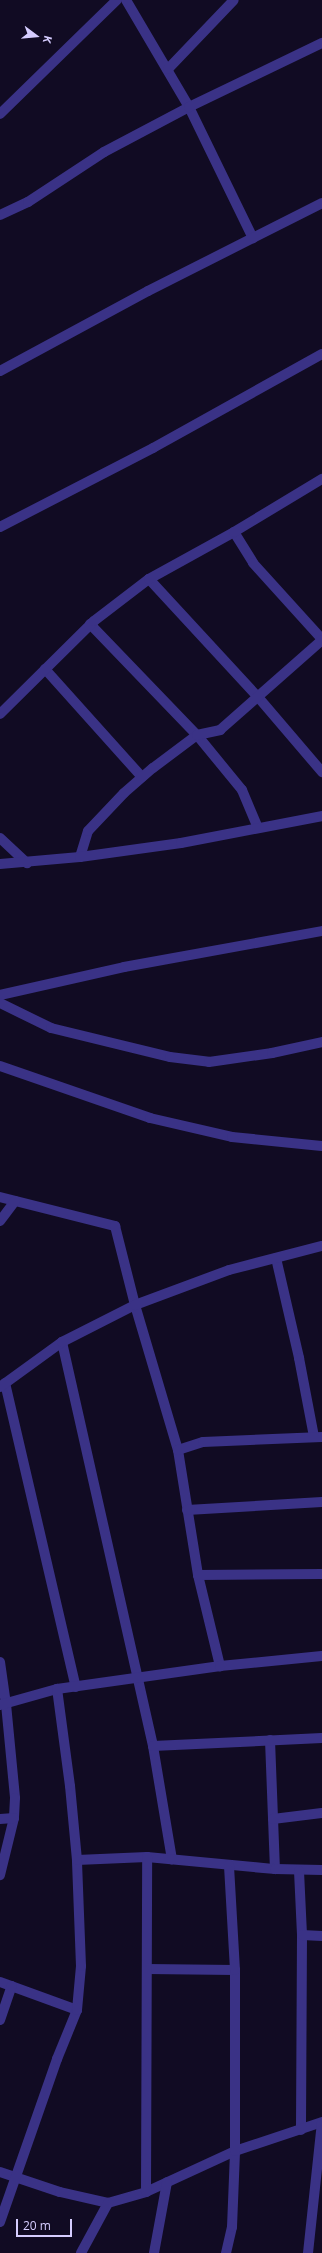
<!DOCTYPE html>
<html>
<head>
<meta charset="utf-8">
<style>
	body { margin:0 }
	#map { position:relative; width:322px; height:2253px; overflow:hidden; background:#110b23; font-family:"Open Sans",sans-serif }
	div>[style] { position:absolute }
	.minor>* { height:10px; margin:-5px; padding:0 5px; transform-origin:5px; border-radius:5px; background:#3a3286 }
	.tertiary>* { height:10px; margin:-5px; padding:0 5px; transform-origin:5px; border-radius:5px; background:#3a3286 }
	span { translate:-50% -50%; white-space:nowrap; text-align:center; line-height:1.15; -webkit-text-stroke:3.5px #110b23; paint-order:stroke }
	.north { position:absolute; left:16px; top:16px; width:40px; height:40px; -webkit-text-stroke:3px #110b23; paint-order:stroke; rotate:106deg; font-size:11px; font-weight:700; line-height:16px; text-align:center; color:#d6cdff }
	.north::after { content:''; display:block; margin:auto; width:14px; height:18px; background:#d6cdff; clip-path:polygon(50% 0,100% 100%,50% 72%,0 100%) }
	.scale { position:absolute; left:16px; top:2219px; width:56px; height:18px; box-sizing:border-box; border:2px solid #d6cdff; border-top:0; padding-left:5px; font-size:12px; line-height:14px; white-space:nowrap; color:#d6cdff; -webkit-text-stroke:3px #110b23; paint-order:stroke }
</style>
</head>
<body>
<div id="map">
	<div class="minor">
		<div style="left:126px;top:0;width:124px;rotate:59.5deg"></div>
		<div style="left:189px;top:107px;width:146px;rotate:64deg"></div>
		<div style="left:168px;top:69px;width:95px;rotate:-46.3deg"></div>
		<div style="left:0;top:114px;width:163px;rotate:-44.3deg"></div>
		<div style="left:0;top:215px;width:31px;rotate:-25deg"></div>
		<div style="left:28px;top:202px;width:91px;rotate:-33.3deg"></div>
		<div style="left:104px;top:152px;width:96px;rotate:-27.9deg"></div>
		<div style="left:189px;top:107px;width:148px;rotate:-25.7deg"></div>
		<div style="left:0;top:371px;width:168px;rotate:-28.4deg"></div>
		<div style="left:148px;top:291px;width:195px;rotate:-26.8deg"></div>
		<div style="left:0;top:527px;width:172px;rotate:-27.3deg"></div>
		<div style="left:153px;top:448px;width:193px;rotate:-29.1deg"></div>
		<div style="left:234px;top:532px;width:36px;rotate:58deg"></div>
		<div style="left:253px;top:563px;width:103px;rotate:47.8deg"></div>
		<div style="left:149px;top:579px;width:161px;rotate:47.3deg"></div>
		<div style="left:258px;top:697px;width:99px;rotate:49.5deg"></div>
		<div style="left:90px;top:624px;width:154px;rotate:46.1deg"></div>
		<div style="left:197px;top:735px;width:71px;rotate:50.7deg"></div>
		<div style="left:242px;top:790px;width:41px;rotate:67.2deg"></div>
		<div style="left:45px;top:669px;width:145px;rotate:48.1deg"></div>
		<div style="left:0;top:714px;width:132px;rotate:-44.7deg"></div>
		<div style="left:94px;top:621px;width:69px;rotate:-37.4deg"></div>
		<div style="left:149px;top:579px;width:97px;rotate:-28.9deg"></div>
		<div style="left:234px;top:532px;width:103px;rotate:-31.1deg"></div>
		<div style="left:0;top:838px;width:37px;rotate:43deg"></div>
		<div style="left:80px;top:857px;width:27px;rotate:-73deg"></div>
		<div style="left:88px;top:831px;width:52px;rotate:-46.5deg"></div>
		<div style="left:124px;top:793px;width:38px;rotate:-41deg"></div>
		<div style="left:153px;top:768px;width:55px;rotate:-36.9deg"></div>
		<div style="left:197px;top:735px;width:24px;rotate:-12deg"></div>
		<div style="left:220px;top:730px;width:136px;rotate:-41.4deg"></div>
		<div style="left:0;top:995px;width:127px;rotate:-12.7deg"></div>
		<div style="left:124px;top:967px;width:201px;rotate:-10.3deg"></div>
		<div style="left:0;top:1003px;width:57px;rotate:26.1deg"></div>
		<div style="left:51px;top:1028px;width:122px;rotate:13.7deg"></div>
		<div style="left:170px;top:1057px;width:39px;rotate:7deg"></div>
		<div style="left:209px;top:1062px;width:64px;rotate:-8.1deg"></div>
		<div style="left:272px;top:1053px;width:51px;rotate:-12.4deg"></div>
		<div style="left:0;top:1066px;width:159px;rotate:19.1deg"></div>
		<div style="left:150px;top:1118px;width:84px;rotate:13deg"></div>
		<div style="left:232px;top:1137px;width:90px;rotate:5.7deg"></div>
		<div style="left:0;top:1197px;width:119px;rotate:14.2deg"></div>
		<div style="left:115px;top:1226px;width:81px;rotate:75.8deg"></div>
		<div style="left:135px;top:1305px;width:151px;rotate:73.5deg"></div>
		<div style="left:178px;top:1450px;width:127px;rotate:80.9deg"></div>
		<div style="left:198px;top:1575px;width:94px;rotate:76.4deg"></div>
		<div style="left:0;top:1221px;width:25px;rotate:-53deg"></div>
		<div style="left:276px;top:1258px;width:103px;rotate:77deg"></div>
		<div style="left:299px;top:1358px;width:80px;rotate:79.2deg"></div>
		<div style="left:62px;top:1342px;width:414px;rotate:77.3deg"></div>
		<div style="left:153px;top:1746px;width:115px;rotate:80.5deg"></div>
		<div style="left:5px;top:1383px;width:312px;rotate:76.9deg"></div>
		<div style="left:0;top:1387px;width:77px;rotate:-36deg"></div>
		<div style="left:62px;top:1342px;width:82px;rotate:-26.9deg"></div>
		<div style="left:135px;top:1305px;width:100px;rotate:-20.4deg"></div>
		<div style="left:229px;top:1270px;width:96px;rotate:-14.5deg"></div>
		<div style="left:178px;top:1450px;width:26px;rotate:-18deg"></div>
		<div style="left:203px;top:1442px;width:119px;rotate:-2.4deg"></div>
		<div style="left:187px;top:1510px;width:135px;rotate:-3.4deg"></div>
		<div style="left:198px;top:1575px;width:124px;rotate:-0.5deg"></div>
		<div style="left:0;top:1662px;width:42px;rotate:81.9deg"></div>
		<div style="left:6px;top:1704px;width:94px;rotate:84.5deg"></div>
		<div style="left:15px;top:1798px;width:20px;rotate:93deg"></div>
		<div style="left:14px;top:1818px;width:59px;rotate:103.8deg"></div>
		<div style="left:0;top:1705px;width:59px;rotate:-15.7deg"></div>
		<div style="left:57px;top:1689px;width:165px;rotate:-8deg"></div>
		<div style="left:220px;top:1666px;width:102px;rotate:-5.6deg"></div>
		<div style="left:270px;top:1740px;width:129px;rotate:87.8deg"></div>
		<div style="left:153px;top:1746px;width:169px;rotate:-2.7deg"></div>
		<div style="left:0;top:1819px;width:14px;rotate:-4deg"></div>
		<div style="left:273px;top:1819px;width:49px;rotate:-7deg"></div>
		<div style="left:77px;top:1860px;width:70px;rotate:-2.5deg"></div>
		<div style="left:147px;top:1857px;width:129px;rotate:5.4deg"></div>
		<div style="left:275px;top:1869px;width:47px;rotate:1.2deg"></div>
		<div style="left:299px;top:1871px;width:64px;rotate:87.3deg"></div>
		<div style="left:302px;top:1935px;width:195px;rotate:90.3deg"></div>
		<div style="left:302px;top:1935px;width:20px;rotate:3deg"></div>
		<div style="left:147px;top:1969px;width:88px;rotate:0.7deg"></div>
		<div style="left:0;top:1982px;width:82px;rotate:20deg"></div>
		<div style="left:0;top:2020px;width:36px;rotate:-71deg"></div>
		<div style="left:0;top:2172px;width:63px;rotate:18.4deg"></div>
		<div style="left:60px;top:2192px;width:49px;rotate:12.9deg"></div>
		<div style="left:108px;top:2203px;width:40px;rotate:-16deg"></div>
		<div style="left:146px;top:2192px;width:98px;rotate:-24.7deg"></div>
		<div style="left:235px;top:2151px;width:92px;rotate:-18.4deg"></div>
		<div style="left:146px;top:2192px;width:335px;rotate:-89.8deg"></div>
		<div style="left:0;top:2222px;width:173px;rotate:-70.7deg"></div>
		<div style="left:57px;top:2059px;width:53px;rotate:-67.8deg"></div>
		<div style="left:77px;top:2010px;width:44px;rotate:-84.8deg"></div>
		<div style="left:81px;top:1966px;width:106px;rotate:-92.2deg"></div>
		<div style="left:77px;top:1860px;width:74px;rotate:-95.4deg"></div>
		<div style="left:70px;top:1786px;width:98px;rotate:-97.6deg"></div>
		<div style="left:81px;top:2253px;width:57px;rotate:-61.6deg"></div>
		<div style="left:154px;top:2253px;width:72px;rotate:-79.6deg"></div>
		<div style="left:226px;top:2253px;width:27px;rotate:-77deg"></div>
		<div style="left:232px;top:2227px;width:76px;rotate:-87.7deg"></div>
		<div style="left:235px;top:2151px;width:181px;rotate:-90deg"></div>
		<div style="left:235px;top:1970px;width:105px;rotate:-93.3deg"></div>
		<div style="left:308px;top:2253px;width:131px;rotate:-83.9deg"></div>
	</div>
	<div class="tertiary">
		<div style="left:0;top:864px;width:80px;rotate:-5deg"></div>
		<div style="left:80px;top:857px;width:102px;rotate:-7.9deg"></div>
		<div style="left:181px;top:843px;width:144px;rotate:-10.8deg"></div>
	</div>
	<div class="north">K</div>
	<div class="scale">20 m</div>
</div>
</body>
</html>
